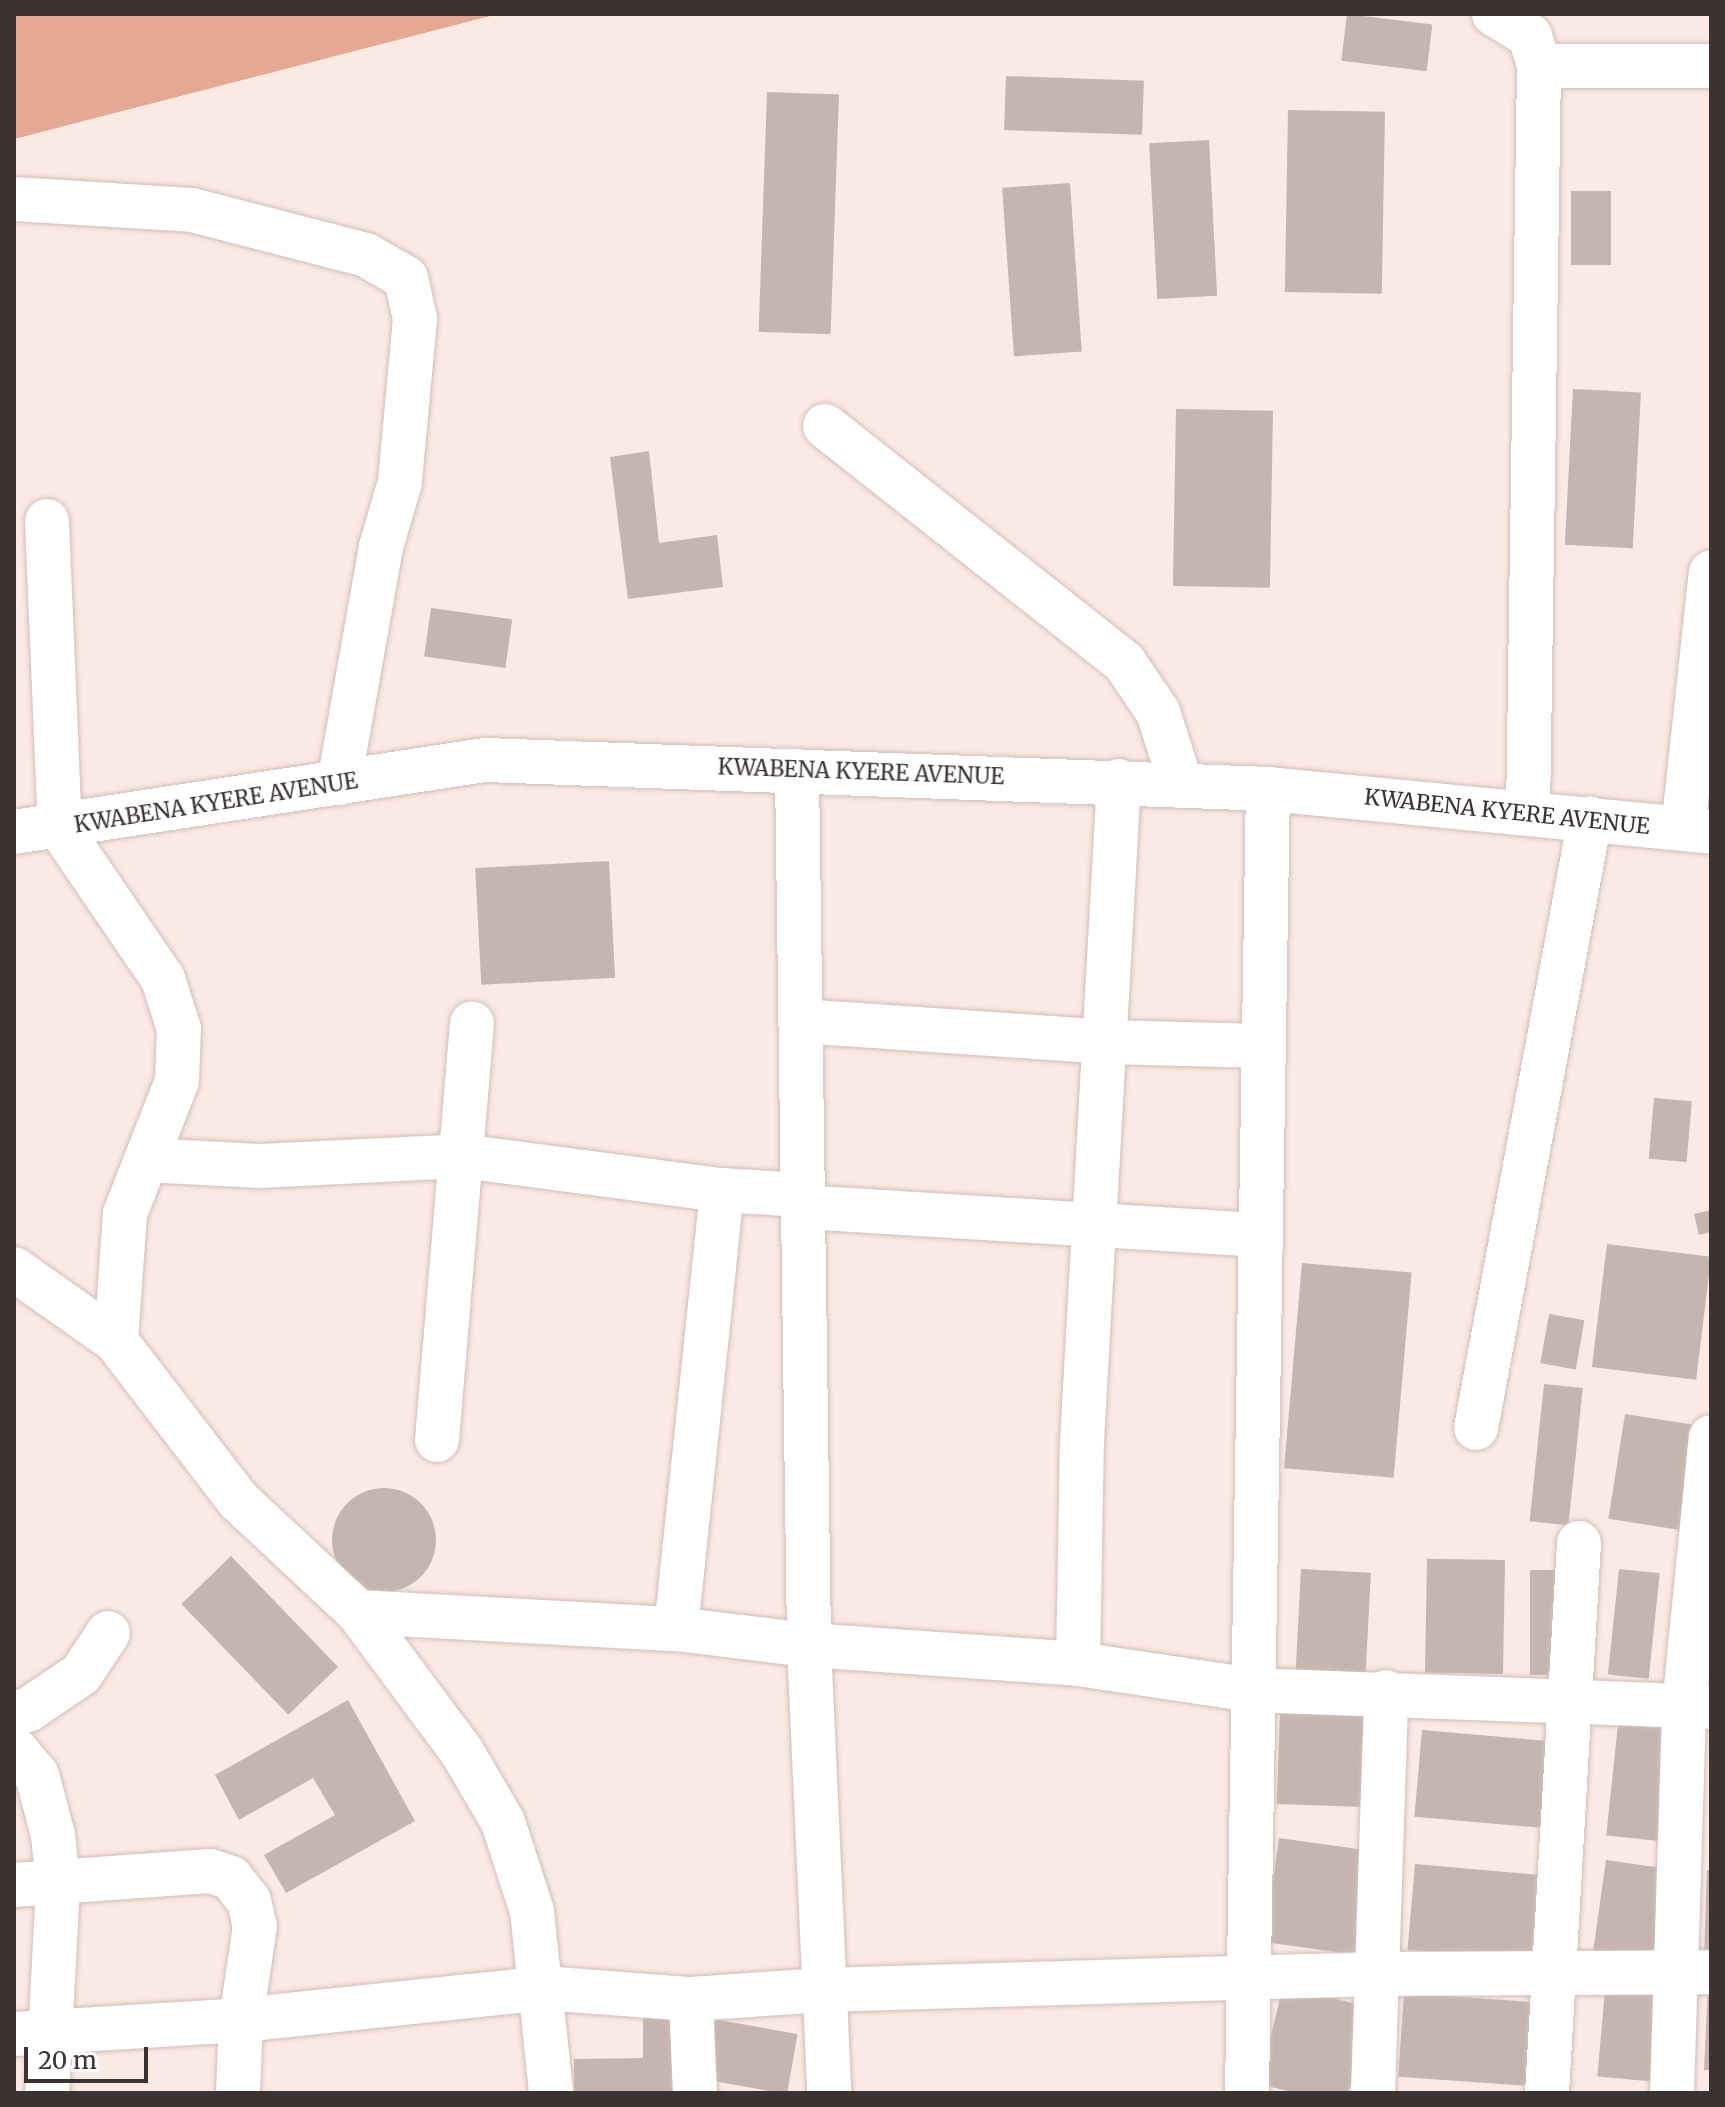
<!DOCTYPE html>
<html>
<head>
<meta charset="utf-8">
<style>
	body { margin:0 }
	#map { position:relative; width:1725px; height:2107px; overflow:hidden; background:#fbe9e3; font-family:Merriweather,serif }
	div>[style] { position:absolute }
	.forest>* { inset:0; background:#e4a893 }
	.building>* { inset:0; background:#c5b5af; transform-origin:0 0 }
	.round { border-radius:50% }
	.roads { filter:drop-shadow(0 0 2px #cfbeb8) drop-shadow(0 0 2px #cfbeb8) }
	.minor>* { height:44px; margin:-22px; padding:0 22px; transform-origin:22px; border-radius:22px; background:#fff }
	span { translate:-50% -50%; white-space:nowrap; text-align:center; line-height:1.15; -webkit-text-stroke:8px #fff; paint-order:stroke }
	.street-label { font-size:22px; color:#3a3331 }
	.frame { position:absolute; inset:0; border:16px solid #3a3331; pointer-events:none }
	.scale { position:absolute; left:24px; top:2047px; width:124px; height:36px; box-sizing:border-box; border:4px solid #3a3331; border-top:0; padding-left:10px; font-size:24px; line-height:28px; white-space:nowrap; color:#3a3331; -webkit-text-stroke:6px #fff; paint-order:stroke }
</style>
</head>
<body>
<div id="map">
	<div class="forest">
		<div style="clip-path:polygon(14px 14px,498px 14px,14px 139px)"></div>
	</div>
	<div class="building">
		<div style="left:1347px;top:14px;width:86px;height:47px;rotate:7deg"></div>
		<div style="left:1006px;top:76px;width:138px;height:54px;rotate:2deg"></div>
		<div style="left:767px;top:92px;width:72px;height:240px;rotate:2deg"></div>
		<div style="left:1288px;top:110px;width:97px;height:182px;rotate:1deg"></div>
		<div style="left:1209px;top:140px;width:156px;height:60px;rotate:87deg"></div>
		<div style="left:1070px;top:183px;width:169px;height:68px;rotate:86deg"></div>
		<div style="left:1611px;top:191px;width:74px;height:40px;rotate:90deg"></div>
		<div style="left:1573px;top:389px;width:68px;height:156px;rotate:3deg"></div>
		<div style="left:1176px;top:409px;width:97px;height:177px;rotate:1deg"></div>
		<div style="clip-path:polygon(649px 451px,659px 543px,717px 535px,723px 587px,628px 599px,610px 457px)"></div>
		<div style="left:431px;top:608px;width:82px;height:49px;rotate:8deg"></div>
		<div style="left:609px;top:861px;width:117px;height:134px;rotate:87deg"></div>
		<div style="left:1654px;top:1098px;width:38px;height:61px;rotate:5deg"></div>
		<div style="clip-path:polygon(1711px 1210px,1711px 1232px,1699px 1235px,1694px 1214px)"></div>
		<div style="left:1607px;top:1244px;width:105px;height:124px;rotate:7deg"></div>
		<div style="left:1302px;top:1263px;width:110px;height:206px;rotate:5deg"></div>
		<div style="left:1549px;top:1314px;width:36px;height:50px;rotate:10deg"></div>
		<div style="left:1544px;top:1384px;width:39px;height:138px;rotate:6deg"></div>
		<div style="left:1625px;top:1414px;width:79px;height:106px;rotate:9deg"></div>
		<div class="round" style="left:332px;top:1488px;width:104px;height:104px"></div>
		<div style="left:231px;top:1556px;width:154px;height:69px;rotate:46deg"></div>
		<div style="left:1505px;top:1560px;width:114px;height:78px;rotate:91deg"></div>
		<div style="left:1301px;top:1569px;width:70px;height:107px;rotate:3deg"></div>
		<div style="left:1619px;top:1569px;width:41px;height:106px;rotate:6deg"></div>
		<div style="left:1530px;top:1570px;width:34px;height:105px"></div>
		<div style="clip-path:polygon(348px 1700px,415px 1821px,286px 1893px,264px 1855px,335px 1815px,313px 1778px,239px 1820px,215px 1775px)"></div>
		<div style="left:1280px;top:1711px;width:95px;height:93px;rotate:2deg"></div>
		<div style="left:1618px;top:1724px;width:58px;height:112px;rotate:6deg"></div>
		<div style="left:1422px;top:1730px;width:133px;height:87px;rotate:5deg"></div>
		<div style="left:1279px;top:1838px;width:92px;height:105px;rotate:8deg"></div>
		<div style="left:1606px;top:1860px;width:62px;height:96px;rotate:8deg"></div>
		<div style="left:1415px;top:1864px;width:124px;height:86px;rotate:5deg"></div>
		<div style="clip-path:polygon(1707px 1870px,1711px 1870px,1711px 1957px,1704px 1957px)"></div>
		<div style="left:1606px;top:1978px;width:55px;height:99px;rotate:5deg"></div>
		<div style="clip-path:polygon(1283px 1986px,1369px 2007px,1348px 2093px,1296px 2093px,1259px 2084px)"></div>
		<div style="clip-path:polygon(1708px 1987px,1711px 1987px,1711px 2070px,1704px 2070px)"></div>
		<div style="left:1404px;top:1993px;width:133px;height:84px;rotate:4deg"></div>
		<div style="clip-path:polygon(643px 2010px,677px 2010px,677px 2093px,574px 2093px,574px 2059px,643px 2058px)"></div>
		<div style="left:707px;top:2018px;width:92px;height:61px;rotate:10deg"></div>
	</div>
	<div class="roads">
		<div class="minor">
			<div style="left:1494px;top:14px;width:42px;rotate:31.4deg"></div>
			<div style="left:1530px;top:36px;width:31px;rotate:73deg"></div>
			<div style="left:1539px;top:66px;width:747px;rotate:90.84deg"></div>
			<div style="left:1539px;top:66px;width:172px"></div>
			<div style="left:14px;top:199px;width:178px;rotate:3.5deg"></div>
			<div style="left:192px;top:210px;width:180px;rotate:14.5deg"></div>
			<div style="left:366px;top:255px;width:46px;rotate:29.9deg"></div>
			<div style="left:406px;top:278px;width:42px;rotate:77.6deg"></div>
			<div style="left:415px;top:319px;width:164px;rotate:95.3deg"></div>
			<div style="left:400px;top:482px;width:68px;rotate:106.3deg"></div>
			<div style="left:381px;top:547px;width:240px;rotate:100.1deg"></div>
			<div style="left:825px;top:426px;width:381px;rotate:38.3deg"></div>
			<div style="left:1124px;top:662px;width:60px;rotate:55.8deg"></div>
			<div style="left:1158px;top:712px;width:76px;rotate:72.3deg"></div>
			<div style="left:47px;top:521px;width:307px;rotate:87.6deg"></div>
			<div style="left:60px;top:828px;width:183px;rotate:55.7deg"></div>
			<div style="left:163px;top:979px;width:52px;rotate:72.3deg"></div>
			<div style="left:179px;top:1029px;width:52px;rotate:92.2deg"></div>
			<div style="left:177px;top:1081px;width:143px;rotate:111.4deg"></div>
			<div style="left:125px;top:1214px;width:127px;rotate:94.1deg"></div>
			<div style="left:116px;top:1341px;width:200px;rotate:52.5deg"></div>
			<div style="left:238px;top:1500px;width:164px;rotate:43deg"></div>
			<div style="left:358px;top:1612px;width:174px;rotate:53.4deg"></div>
			<div style="left:462px;top:1752px;width:81px;rotate:59.6deg"></div>
			<div style="left:503px;top:1822px;width:94px;rotate:72deg"></div>
			<div style="left:532px;top:1911px;width:183px;rotate:84deg"></div>
			<div style="left:797px;top:771px;width:874px;rotate:89.21deg"></div>
			<div style="left:809px;top:1645px;width:448px;rotate:87.4deg"></div>
			<div style="left:1683px;top:829px;width:258px;rotate:-83.8deg"></div>
			<div style="left:14px;top:832px;width:477px;rotate:-8.7deg"></div>
			<div style="left:486px;top:760px;width:783px;rotate:2.12deg"></div>
			<div style="left:1268px;top:789px;width:445px;rotate:5.5deg"></div>
			<div style="left:800px;top:1021px;width:306px;rotate:3.9deg"></div>
			<div style="left:1105px;top:1042px;width:159px;rotate:1.4deg"></div>
			<div style="left:146px;top:1160px;width:114px;rotate:3deg"></div>
			<div style="left:260px;top:1166px;width:202px;rotate:-2.8deg"></div>
			<div style="left:462px;top:1156px;width:262px;rotate:7.5deg"></div>
			<div style="left:722px;top:1190px;width:80px;rotate:3.6deg"></div>
			<div style="left:802px;top:1207px;width:459px;rotate:3.5deg"></div>
			<div style="left:14px;top:1269px;width:125px;rotate:35.2deg"></div>
			<div style="left:1476px;top:1428px;width:620px;rotate:-79.4deg"></div>
			<div style="left:437px;top:1440px;width:418px;rotate:-85.2deg"></div>
			<div style="left:358px;top:1612px;width:318px;rotate:3.1deg"></div>
			<div style="left:676px;top:1629px;width:134px;rotate:6.9deg"></div>
			<div style="left:809px;top:1645px;width:270px;rotate:4deg"></div>
			<div style="left:1078px;top:1664px;width:176px;rotate:8.5deg"></div>
			<div style="left:1252px;top:1690px;width:459px;rotate:2.1deg"></div>
			<div style="left:676px;top:1629px;width:441px;rotate:-84deg"></div>
			<div style="left:1078px;top:1664px;width:222px;rotate:-89deg"></div>
			<div style="left:1082px;top:1442px;width:662px;rotate:-86.8deg"></div>
			<div style="left:14px;top:1713px;width:14px;rotate:-12deg"></div>
			<div style="left:28px;top:1710px;width:64px;rotate:-34.2deg"></div>
			<div style="left:81px;top:1674px;width:49px;rotate:-56.6deg"></div>
			<div style="left:14px;top:1748px;width:35px;rotate:50deg"></div>
			<div style="left:37px;top:1775px;width:62px;rotate:75.1deg"></div>
			<div style="left:53px;top:1835px;width:50px;rotate:84.3deg"></div>
			<div style="left:58px;top:1885px;width:208px;rotate:93deg"></div>
			<div style="left:14px;top:1885px;width:196px;rotate:-4.1deg"></div>
			<div style="left:210px;top:1871px;width:22px;rotate:18deg"></div>
			<div style="left:231px;top:1878px;width:29px;rotate:52deg"></div>
			<div style="left:249px;top:1901px;width:26px;rotate:77deg"></div>
			<div style="left:255px;top:1926px;width:95px;rotate:98.5deg"></div>
			<div style="left:241px;top:2020px;width:73px;rotate:92.4deg"></div>
			<div style="left:691px;top:1999px;width:94px;rotate:87.6deg"></div>
			<div style="left:14px;top:2034px;width:227px;rotate:-3.5deg"></div>
			<div style="left:241px;top:2020px;width:304px;rotate:-6deg"></div>
			<div style="left:543px;top:1988px;width:148px;rotate:4.3deg"></div>
			<div style="left:691px;top:1999px;width:132px;rotate:-3.9deg"></div>
			<div style="left:823px;top:1990px;width:552px;rotate:-1.66deg"></div>
			<div style="left:1375px;top:1974px;width:336px;rotate:-0.3deg"></div>
			<div style="left:1247px;top:2093px;width:1304px;rotate:-89.08deg"></div>
			<div style="left:1373px;top:2093px;width:401px;rotate:-88.1deg"></div>
			<div style="left:1547px;top:2093px;width:551px;rotate:-86.67deg"></div>
			<div style="left:1672px;top:2093px;width:387px;rotate:-88.2deg"></div>
			<div style="left:1684px;top:1706px;width:270px;rotate:-84.3deg"></div>
		</div>
	</div>
	<div class="street-label">
		<span style="left:861px;top:772px;rotate:2deg">KWABENA KYERE AVENUE</span>
		<span style="left:216px;top:803px;rotate:-9deg">KWABENA KYERE AVENUE</span>
		<span style="left:1507px;top:812px;rotate:6deg">KWABENA KYERE AVENUE</span>
	</div>
	<div class="frame"></div>
	<div class="scale">20 m</div>
</div>
</body>
</html>
